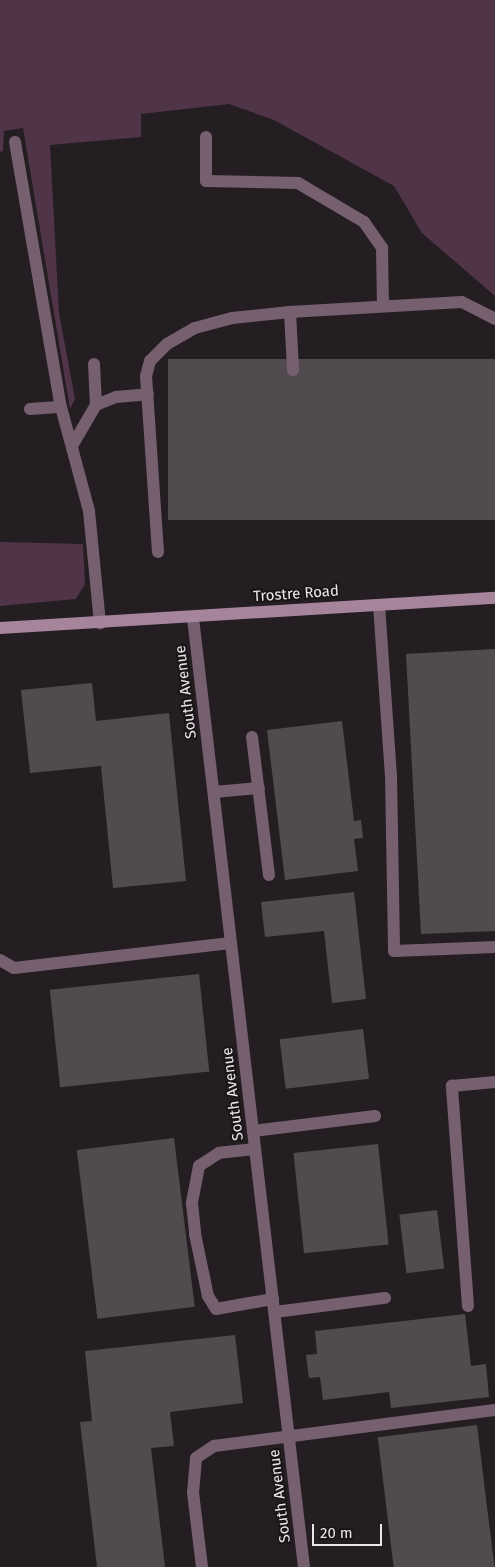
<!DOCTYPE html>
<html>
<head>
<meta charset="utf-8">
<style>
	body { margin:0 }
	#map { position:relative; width:495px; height:1567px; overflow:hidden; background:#241e22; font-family:"Fira Sans",sans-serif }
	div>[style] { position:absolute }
	.green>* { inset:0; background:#503448 }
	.building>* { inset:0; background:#514b4f; transform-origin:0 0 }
	.lane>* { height:12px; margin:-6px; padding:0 6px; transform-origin:6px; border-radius:6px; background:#76606f }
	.street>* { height:12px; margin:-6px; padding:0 6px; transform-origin:6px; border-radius:6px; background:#76606f }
	.secondary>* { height:12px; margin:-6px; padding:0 6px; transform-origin:6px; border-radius:6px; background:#a6849c }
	span { translate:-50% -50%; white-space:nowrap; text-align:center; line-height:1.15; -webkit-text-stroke:4px #1b1519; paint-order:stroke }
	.street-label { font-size:15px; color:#ebe7e9 }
	.scale { position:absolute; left:312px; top:1524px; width:70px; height:22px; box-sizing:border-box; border:2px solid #ebe7e9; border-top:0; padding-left:6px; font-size:15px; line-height:18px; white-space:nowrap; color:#ebe7e9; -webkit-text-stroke:4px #1b1519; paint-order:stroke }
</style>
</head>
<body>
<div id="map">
	<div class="green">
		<div style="clip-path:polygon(0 0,495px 0,495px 296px,422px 233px,394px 186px,274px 120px,229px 104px,141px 114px,141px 137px,50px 145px,59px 313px,75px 399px,70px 409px,23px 128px,4px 131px,3px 151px,0 152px)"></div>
		<div style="clip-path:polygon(0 542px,83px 544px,85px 584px,76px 599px,0 606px)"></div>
	</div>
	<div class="building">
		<div style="left:495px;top:359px;width:161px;height:327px;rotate:90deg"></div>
		<div style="clip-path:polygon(495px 649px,495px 931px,421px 934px,406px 654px)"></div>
		<div style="clip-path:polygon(92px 683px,96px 721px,169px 713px,186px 881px,113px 888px,101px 766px,30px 773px,21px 690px)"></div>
		<div style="clip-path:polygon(342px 721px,354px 821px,361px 820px,363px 838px,354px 839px,358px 871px,285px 880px,267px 730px)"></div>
		<div style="clip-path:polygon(354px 892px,366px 999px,332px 1003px,324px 931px,265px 937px,261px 902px)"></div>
		<div style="left:199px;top:974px;width:98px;height:150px;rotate:84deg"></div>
		<div style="left:363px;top:1029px;width:50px;height:84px;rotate:83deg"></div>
		<div style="left:174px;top:1138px;width:170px;height:98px;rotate:83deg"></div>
		<div style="left:378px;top:1144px;width:101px;height:85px;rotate:84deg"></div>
		<div style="left:437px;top:1210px;width:59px;height:38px;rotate:83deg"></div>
		<div style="clip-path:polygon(465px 1314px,471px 1366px,486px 1364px,489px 1397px,391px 1408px,389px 1392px,323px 1400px,320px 1377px,309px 1378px,306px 1355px,317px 1354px,315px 1331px)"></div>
		<div style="clip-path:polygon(235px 1335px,243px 1403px,170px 1412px,174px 1446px,151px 1448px,165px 1567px,97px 1567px,80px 1422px,92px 1421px,85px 1351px)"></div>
		<div style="left:477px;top:1425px;width:143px;height:100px;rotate:83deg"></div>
	</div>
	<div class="lane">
		<div style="left:206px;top:137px;width:44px;rotate:90deg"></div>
		<div style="left:206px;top:181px;width:92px;rotate:1.2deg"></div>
		<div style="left:298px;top:183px;width:77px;rotate:30.6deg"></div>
		<div style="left:364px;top:222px;width:32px;rotate:55deg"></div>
		<div style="left:382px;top:248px;width:57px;rotate:89deg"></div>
		<div style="left:15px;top:142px;width:269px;rotate:80.2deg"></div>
		<div style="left:61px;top:407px;width:108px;rotate:74.9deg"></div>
		<div style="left:89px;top:511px;width:113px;rotate:84.4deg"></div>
		<div style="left:290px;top:312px;width:58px;rotate:87deg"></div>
		<div style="left:96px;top:405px;width:22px;rotate:-22deg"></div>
		<div style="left:116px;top:397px;width:32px;rotate:-5deg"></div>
		<div style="left:30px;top:409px;width:31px;rotate:-4deg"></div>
		<div style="left:72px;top:446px;width:48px;rotate:-59.7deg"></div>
		<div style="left:96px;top:405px;width:41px;rotate:-92.8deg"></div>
		<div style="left:158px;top:552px;width:176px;rotate:-93.9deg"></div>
		<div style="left:146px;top:376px;width:16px;rotate:-75deg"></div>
		<div style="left:150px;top:361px;width:24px;rotate:-45deg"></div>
		<div style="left:167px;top:344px;width:32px;rotate:-30deg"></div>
		<div style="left:195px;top:328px;width:38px;rotate:-15deg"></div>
		<div style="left:232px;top:318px;width:58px;rotate:-5.9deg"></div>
		<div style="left:290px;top:312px;width:172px;rotate:-3.3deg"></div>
		<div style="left:462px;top:302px;width:37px;rotate:27deg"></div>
		<div style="left:379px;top:605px;width:170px;rotate:86deg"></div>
		<div style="left:391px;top:775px;width:176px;rotate:89deg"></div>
		<div style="left:394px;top:951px;width:101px;rotate:-2.3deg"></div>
		<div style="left:252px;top:737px;width:139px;rotate:83deg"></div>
		<div style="left:214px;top:792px;width:45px;rotate:-5.1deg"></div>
		<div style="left:0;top:960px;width:16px;rotate:30deg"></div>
		<div style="left:14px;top:968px;width:218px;rotate:-6.6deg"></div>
		<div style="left:253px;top:1131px;width:123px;rotate:-7deg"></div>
		<div style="left:255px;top:1149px;width:36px;rotate:174deg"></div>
		<div style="left:219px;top:1153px;width:24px;rotate:147deg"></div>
		<div style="left:199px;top:1166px;width:38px;rotate:101deg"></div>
		<div style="left:192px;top:1203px;width:31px;rotate:84deg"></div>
		<div style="left:195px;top:1234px;width:63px;rotate:78.2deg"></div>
		<div style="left:208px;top:1296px;width:15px;rotate:58deg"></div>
		<div style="left:216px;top:1309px;width:58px;rotate:-10deg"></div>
		<div style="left:468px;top:1306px;width:221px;rotate:-94.2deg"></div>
		<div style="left:452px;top:1086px;width:43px;rotate:-5.3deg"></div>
		<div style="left:275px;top:1312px;width:111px;rotate:-7.3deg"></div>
		<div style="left:202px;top:1567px;width:75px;rotate:-96.9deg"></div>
		<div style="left:193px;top:1493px;width:35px;rotate:-85deg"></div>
		<div style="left:196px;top:1458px;width:22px;rotate:-34deg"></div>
		<div style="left:214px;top:1446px;width:283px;rotate:-7.3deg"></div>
	</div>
	<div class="street">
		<div style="left:193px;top:618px;width:955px;rotate:83.33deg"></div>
	</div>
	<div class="secondary">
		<div style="left:0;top:628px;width:496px;rotate:-3.5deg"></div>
	</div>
	<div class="street-label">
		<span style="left:296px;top:594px;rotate:-4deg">Trostre Road</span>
		<span style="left:186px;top:692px;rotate:-97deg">South Avenue</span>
		<span style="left:233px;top:1094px;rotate:-97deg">South Avenue</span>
		<span style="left:280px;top:1496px;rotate:-97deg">South Avenue</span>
	</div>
	<div class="scale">20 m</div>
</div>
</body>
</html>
